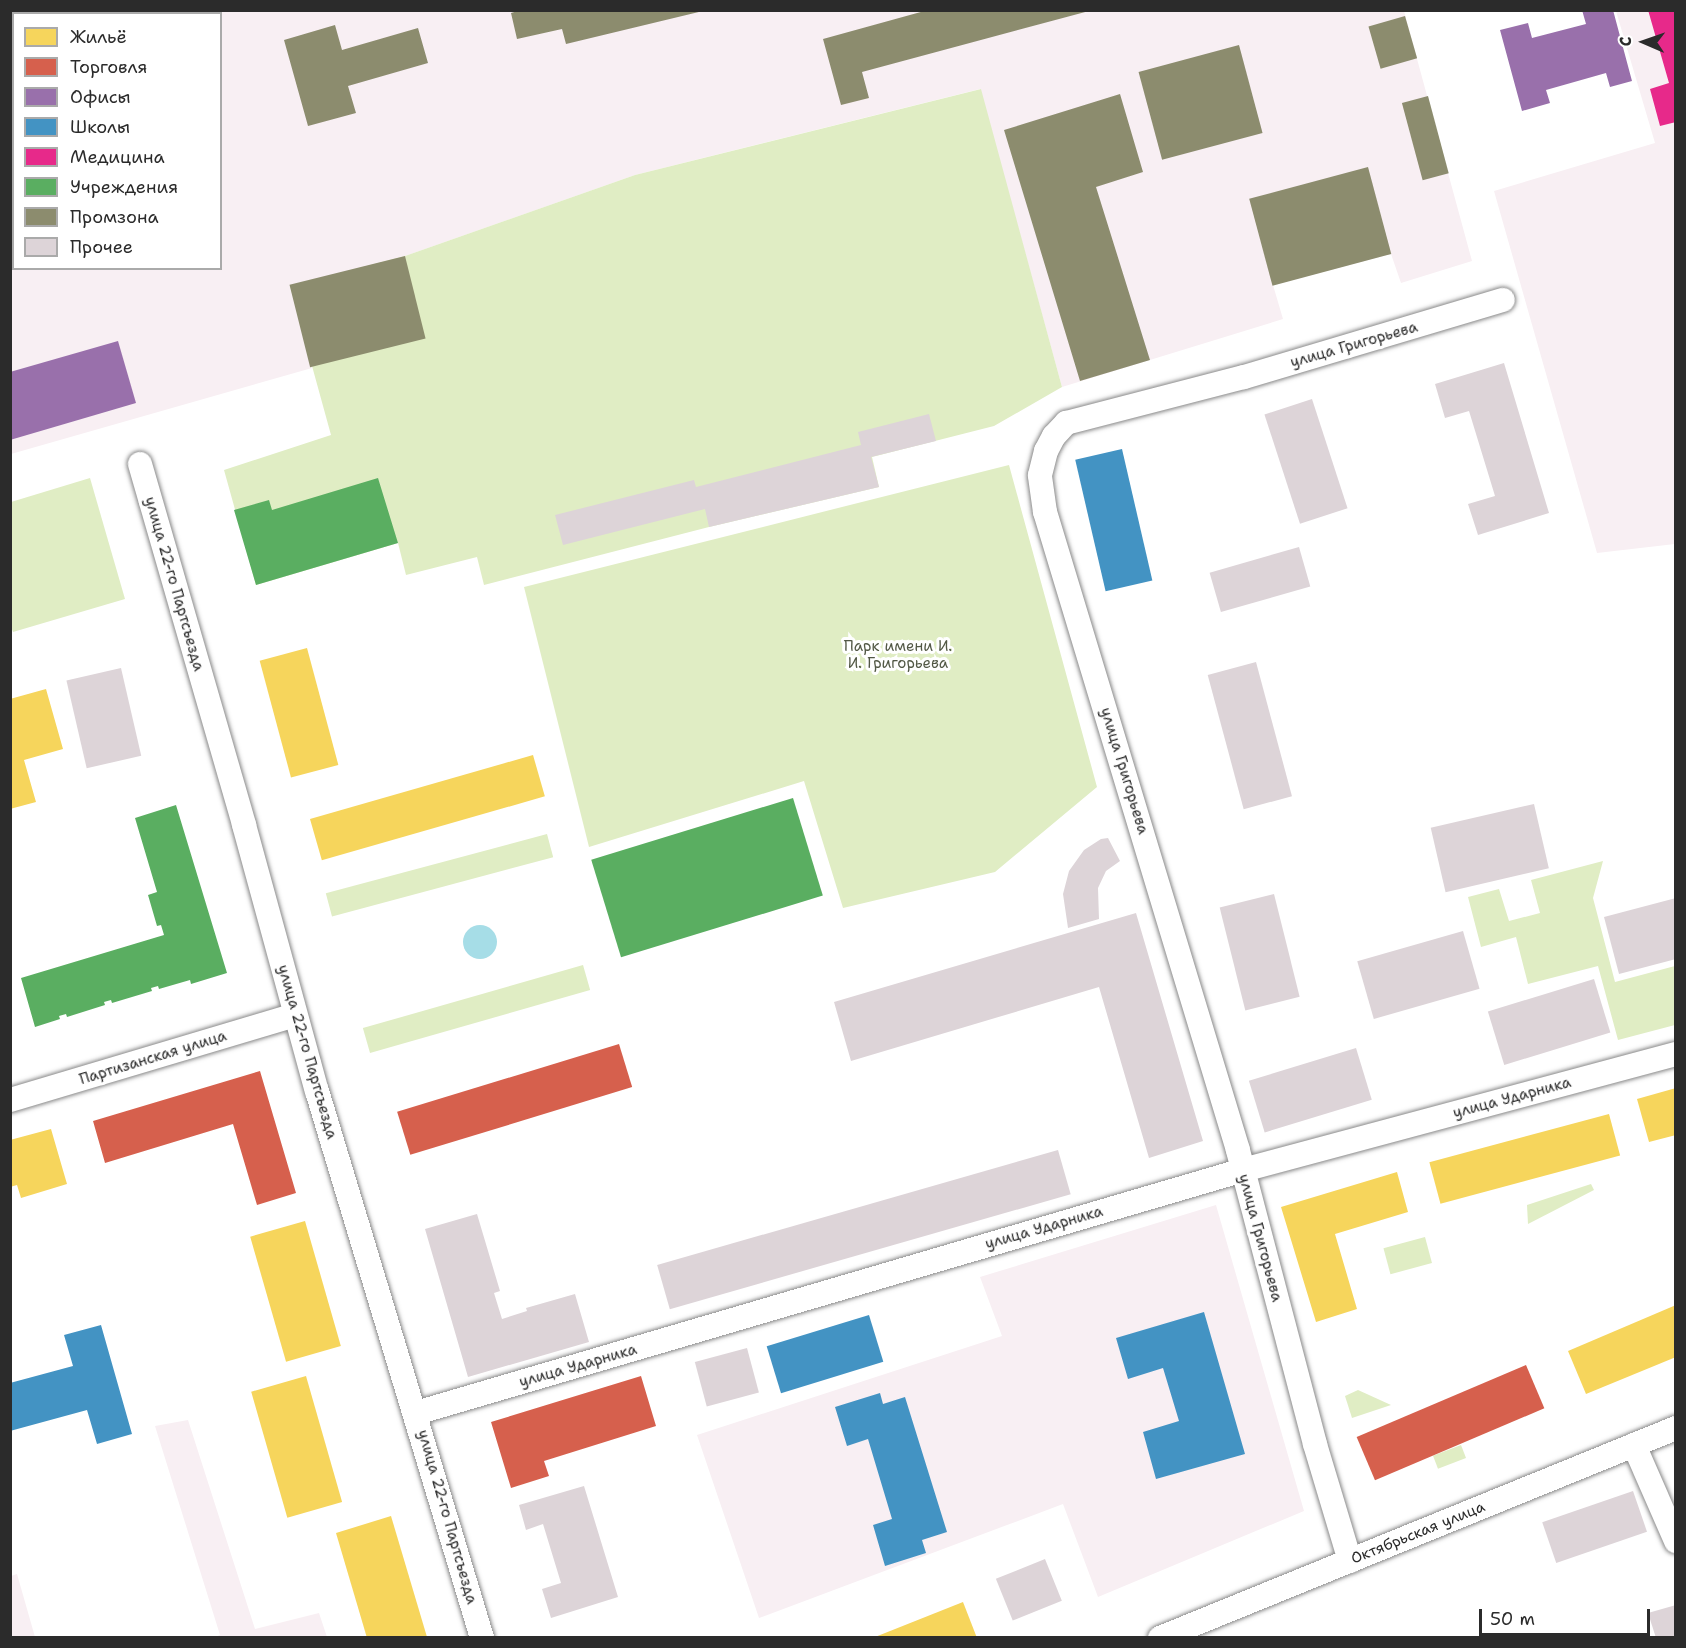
<!DOCTYPE html>
<html>
<head>
<meta charset="utf-8">
<style>
	body { margin:0 }
	#map { position:relative; width:1686px; height:1648px; overflow:hidden; background:#fff; font-family:"Shantell Sans",sans-serif }
	div>[style] { position:absolute }
	.built>* { inset:0; background:#f8eff3 }
	.green>* { inset:0; background:#e0edc4; transform-origin:0 0 }
	.water>* { inset:0; background:#a6dde7 }
	.round { border-radius:50% }
	.homes>* { inset:0; background:#f6d55c; transform-origin:0 0 }
	.shops>* { inset:0; background:#d6604d; transform-origin:0 0 }
	.offices>* { inset:0; background:#9970ab }
	.schools>* { inset:0; background:#4393c3; transform-origin:0 0 }
	.health>* { inset:0; background:#e7298a }
	.public>* { inset:0; background:#5aae61; transform-origin:0 0 }
	.industry>* { inset:0; background:#8c8c6e; transform-origin:0 0 }
	.building>* { inset:0; background:#ddd4d8; transform-origin:0 0 }
	.roads { filter:drop-shadow(0 0 2px #8a8a8a) drop-shadow(0 0 2px #8a8a8a) }
	.minor>* { height:24px; margin:-12px; padding:0 12px; transform-origin:12px; border-radius:12px; background:#fff }
	span { translate:-50% -50%; white-space:nowrap; text-align:center; line-height:1.15; -webkit-text-stroke:6px #fff; paint-order:stroke }
	.street-label { font-size:15px; color:#2b2b2b }
	.park-label { font-size:15px; color:#525845 }
	.frame { position:absolute; inset:0; border:12px solid #2b2b2b; pointer-events:none }
	.legend { position:absolute; left:12px; top:12px; width:210px; height:258px; box-sizing:border-box; background:#fff; border:2px solid #aaa; margin:0; padding:8px 10px; list-style:none; font-size:18px; color:#2b2b2b }
	.legend li { display:flex; align-items:center; gap:12px; height:30px }
	.legend b { width:30px; border:2px solid #aaa }
	.north { position:absolute; left:1614px; top:12px; width:60px; height:60px; -webkit-text-stroke:4px #fff; paint-order:stroke; rotate:272deg; font-size:16px; font-weight:700; line-height:24px; text-align:center; color:#2b2b2b }
	.north::after { content:''; display:block; margin:auto; width:21px; height:27px; background:#2b2b2b; clip-path:polygon(50% 0,100% 100%,50% 72%,0 100%) }
	.scale { position:absolute; left:1479px; top:1609px; width:171px; height:27px; box-sizing:border-box; border:3px solid #2b2b2b; border-top:0; padding-left:8px; font-size:18px; line-height:21px; white-space:nowrap; color:#2b2b2b; -webkit-text-stroke:4px #fff; paint-order:stroke }
</style>
</head>
<body>
<div id="map">
	<div class="built">
		<div style="clip-path:polygon(evenodd,11px 11px,1404px 11px,1472px 261px,1401px 283px,1391px 254px,1273px 285px,1283px 319px,1062px 387px,980px 89px,635px 175px,405px 256px,291px 286px,312px 368px,11px 454px,11px 11px,14px 14px,220px 14px,220px 268px,14px 268px,14px 14px)"></div>
		<div style="clip-path:polygon(1616px 11px,1675px 11px,1675px 544px,1597px 553px,1494px 191px,1655px 143px)"></div>
		<div style="clip-path:polygon(1216px 1205px,1304px 1511px,1098px 1597px,1063px 1504px,759px 1618px,697px 1435px,1002px 1336px,980px 1277px)"></div>
		<div style="clip-path:polygon(188px 1420px,255px 1629px,319px 1613px,327px 1637px,215px 1637px,220px 1635px,155px 1426px)"></div>
		<div style="clip-path:polygon(17px 1574px,35px 1637px,11px 1637px,11px 1576px)"></div>
	</div>
	<div class="green">
		<div style="clip-path:polygon(981px 89px,1062px 387px,994px 426px,872px 457px,879px 487px,709px 527px,484px 585px,477px 557px,406px 575px,398px 543px,256px 585px,224px 470px,331px 435px,290px 286px,405px 256px,635px 175px)"></div>
		<div style="left:13px;top:138px;width:124px;height:3px;rotate:90deg"></div>
		<div style="clip-path:polygon(1009px 465px,1097px 787px,995px 872px,843px 908px,804px 781px,589px 847px,524px 587px)"></div>
		<div style="clip-path:polygon(90px 478px,125px 599px,13px 632px,10px 624px,11px 502px)"></div>
		<div style="left:547px;top:834px;width:24px;height:229px;rotate:75deg"></div>
		<div style="clip-path:polygon(1603px 861px,1593px 898px,1615px 982px,1675px 966px,1675px 1025px,1618px 1040px,1598px 966px,1528px 984px,1516px 937px,1481px 947px,1468px 897px,1499px 889px,1509px 921px,1540px 913px,1531px 880px)"></div>
		<div style="left:583px;top:965px;width:26px;height:229px;rotate:74deg"></div>
		<div style="clip-path:polygon(1591px 1184px,1594px 1190px,1528px 1224px,1527px 1205px)"></div>
		<div style="left:1425px;top:1237px;width:27px;height:43px;rotate:75deg"></div>
		<div style="clip-path:polygon(1358px 1390px,1391px 1405px,1352px 1418px,1345px 1396px)"></div>
		<div style="left:1461px;top:1445px;width:14px;height:30px;rotate:69deg"></div>
	</div>
	<div class="water">
		<div class="round" style="left:463px;top:925px;width:34px;height:34px"></div>
	</div>
	<div class="homes">
		<div style="left:307px;top:648px;width:121px;height:49px;rotate:75deg"></div>
		<div style="clip-path:polygon(46px 689px,63px 749px,24px 760px,36px 802px,10px 809px,10px 699px)"></div>
		<div style="left:533px;top:755px;width:43px;height:232px;rotate:74deg"></div>
		<div style="clip-path:polygon(1676px 1088px,1676px 1135px,1649px 1142px,1637px 1099px)"></div>
		<div style="left:1609px;top:1114px;width:43px;height:186px;rotate:75deg"></div>
		<div style="clip-path:polygon(51px 1129px,67px 1184px,21px 1198px,17px 1185px,10px 1187px,10px 1140px)"></div>
		<div style="clip-path:polygon(1397px 1172px,1408px 1212px,1335px 1234px,1357px 1309px,1316px 1322px,1281px 1207px)"></div>
		<div style="left:305px;top:1221px;width:130px;height:57px;rotate:74deg"></div>
		<div style="clip-path:polygon(1676px 1305px,1676px 1357px,1586px 1394px,1568px 1351px)"></div>
		<div style="left:306px;top:1376px;width:131px;height:57px;rotate:74deg"></div>
		<div style="clip-path:polygon(391px 1516px,427px 1637px,424px 1638px,367px 1638px,336px 1533px)"></div>
		<div style="clip-path:polygon(963px 1602px,977px 1638px,875px 1638px,875px 1637px)"></div>
	</div>
	<div class="shops">
		<div style="left:619px;top:1044px;width:45px;height:232px;rotate:73deg"></div>
		<div style="clip-path:polygon(260px 1071px,296px 1193px,257px 1205px,233px 1124px,105px 1163px,93px 1121px)"></div>
		<div style="left:1526px;top:1365px;width:47px;height:184px;rotate:67deg"></div>
		<div style="clip-path:polygon(641px 1376px,656px 1426px,544px 1461px,549px 1476px,511px 1488px,491px 1422px)"></div>
	</div>
	<div class="offices">
		<div style="clip-path:polygon(1582px 10px,1613px 10px,1632px 81px,1610px 87px,1606px 73px,1546px 90px,1550px 103px,1522px 111px,1500px 30px,1528px 23px,1532px 38px,1586px 24px)"></div>
		<div style="clip-path:polygon(118px 341px,136px 403px,10px 440px,10px 372px)"></div>
	</div>
	<div class="schools">
		<div style="left:1122px;top:449px;width:135px;height:48px;rotate:77deg"></div>
		<div style="clip-path:polygon(1204px 1312px,1245px 1454px,1156px 1479px,1143px 1432px,1179px 1421px,1163px 1368px,1128px 1379px,1116px 1338px)"></div>
		<div style="left:869px;top:1315px;width:49px;height:107px;rotate:73deg"></div>
		<div style="clip-path:polygon(101px 1325px,132px 1434px,97px 1444px,87px 1410px,10px 1431px,10px 1383px,73px 1366px,64px 1335px)"></div>
		<div style="clip-path:polygon(880px 1393px,883px 1404px,905px 1397px,947px 1532px,922px 1540px,926px 1553px,885px 1566px,873px 1525px,892px 1519px,868px 1439px,847px 1446px,835px 1407px)"></div>
	</div>
	<div class="health">
		<div style="clip-path:polygon(1648px 10px,1676px 10px,1676px 122px,1660px 126px,1650px 89px,1669px 83px)"></div>
	</div>
	<div class="public">
		<div style="clip-path:polygon(378px 478px,398px 543px,256px 585px,234px 510px,269px 500px,272px 510px)"></div>
		<div style="left:793px;top:798px;width:102px;height:211px;rotate:73deg"></div>
		<div style="clip-path:polygon(176px 805px,227px 973px,191px 984px,190px 980px,159px 989px,158px 986px,151px 988px,152px 991px,112px 1003px,111px 1000px,104px 1002px,105px 1005px,67px 1017px,66px 1014px,59px 1016px,60px 1019px,35px 1027px,21px 978px,164px 935px,161px 925px,157px 926px,148px 895px,157px 892px,135px 818px)"></div>
	</div>
	<div class="industry">
		<div style="clip-path:polygon(10px 10px,80px 10px,80px 14px,14px 14px,14px 97px,10px 98px)"></div>
		<div style="clip-path:polygon(521px 10px,703px 10px,703px 11px,566px 44px,562px 29px,517px 39px,511px 13px)"></div>
		<div style="clip-path:polygon(928px 10px,1089px 10px,1089px 11px,862px 72px,869px 98px,841px 105px,823px 39px)"></div>
		<div style="left:1405px;top:16px;width:44px;height:38px;rotate:74deg"></div>
		<div style="clip-path:polygon(335px 25px,342px 50px,418px 28px,428px 63px,348px 86px,356px 113px,308px 126px,284px 40px)"></div>
		<div style="left:1239px;top:45px;width:91px;height:104px;rotate:75deg"></div>
		<div style="clip-path:polygon(1120px 94px,1143px 172px,1096px 187px,1150px 360px,1080px 381px,1004px 130px)"></div>
		<div style="left:1428px;top:96px;width:80px;height:27px;rotate:75deg"></div>
		<div style="left:1368px;top:167px;width:90px;height:123px;rotate:75deg"></div>
		<div style="left:405px;top:256px;width:85px;height:119px;rotate:76deg"></div>
	</div>
	<div class="building">
		<div style="clip-path:polygon(1504px 363px,1549px 513px,1478px 535px,1468px 504px,1495px 496px,1469px 411px,1445px 418px,1435px 384px)"></div>
		<div style="left:1312px;top:399px;width:115px;height:50px;rotate:72deg"></div>
		<div style="clip-path:polygon(929px 414px,936px 441px,871px 457px,879px 487px,709px 527px,705px 509px,563px 545px,555px 515px,694px 480px,696px 487px,861px 445px,858px 432px)"></div>
		<div style="left:1299px;top:547px;width:41px;height:93px;rotate:74deg"></div>
		<div style="left:1256px;top:662px;width:139px;height:50px;rotate:75deg"></div>
		<div style="left:121px;top:668px;width:90px;height:56px;rotate:77deg"></div>
		<div style="left:1534px;top:804px;width:66px;height:106px;rotate:77deg"></div>
		<div style="clip-path:polygon(1108px 838px,1120px 861px,1106px 871px,1098px 888px,1099px 919px,1068px 928px,1063px 894px,1069px 871px,1084px 850px,1101px 839px)"></div>
		<div style="left:1274px;top:894px;width:106px;height:56px;rotate:76deg"></div>
		<div style="clip-path:polygon(1676px 898px,1676px 959px,1619px 974px,1604px 917px)"></div>
		<div style="clip-path:polygon(1136px 913px,1203px 1141px,1149px 1158px,1099px 987px,851px 1061px,834px 1002px)"></div>
		<div style="left:1463px;top:931px;width:60px;height:110px;rotate:74deg"></div>
		<div style="left:1594px;top:979px;width:56px;height:111px;rotate:73deg"></div>
		<div style="left:1356px;top:1048px;width:54px;height:112px;rotate:73deg"></div>
		<div style="left:1058px;top:1150px;width:46px;height:417px;rotate:74deg"></div>
		<div style="clip-path:polygon(477px 1214px,500px 1291px,494px 1293px,502px 1319px,527px 1311px,526px 1308px,575px 1294px,589px 1342px,468px 1377px,425px 1229px)"></div>
		<div style="left:747px;top:1348px;width:46px;height:54px;rotate:75deg"></div>
		<div style="clip-path:polygon(584px 1486px,618px 1597px,551px 1618px,542px 1589px,561px 1583px,543px 1524px,526px 1530px,519px 1505px)"></div>
		<div style="left:1633px;top:1491px;width:43px;height:96px;rotate:71deg"></div>
		<div style="left:1045px;top:1559px;width:45px;height:53px;rotate:68deg"></div>
		<div style="clip-path:polygon(1676px 1605px,1676px 1638px,1656px 1638px,1648px 1613px)"></div>
	</div>
	<div class="roads">
		<div class="minor">
			<div style="left:140px;top:464px;width:376px;rotate:73.9deg"></div>
			<div style="left:244px;top:825px;width:276px;rotate:74.7deg"></div>
			<div style="left:317px;top:1091px;width:571px;rotate:73.21deg"></div>
			<div style="left:10px;top:1100px;width:297px;rotate:-16.6deg"></div>
			<div style="left:416px;top:1413px;width:862px;rotate:-16.37deg"></div>
			<div style="left:1243px;top:1170px;width:448px;rotate:-15deg"></div>
			<div style="left:1634px;top:1445px;width:105px;rotate:66.4deg"></div>
			<div style="left:1350px;top:1561px;width:122px;rotate:-106.7deg"></div>
			<div style="left:1315px;top:1444px;width:304px;rotate:-104.7deg"></div>
			<div style="left:1238px;top:1150px;width:667px;rotate:-106.83deg"></div>
			<div style="left:1045px;top:512px;width:37px;rotate:-98deg"></div>
			<div style="left:1040px;top:475px;width:25px;rotate:-76deg"></div>
			<div style="left:1046px;top:451px;width:17px;rotate:-62deg"></div>
			<div style="left:1054px;top:436px;width:18px;rotate:-47deg"></div>
			<div style="left:1066px;top:423px;width:184px;rotate:-14.5deg"></div>
			<div style="left:1244px;top:377px;width:270px;rotate:-16.6deg"></div>
			<div style="left:1160px;top:1638px;width:557px;rotate:-22.15deg"></div>
		</div>
	</div>
	<div class="street-label">
		<span style="left:1354px;top:345px;rotate:-16deg">улица Григорьева</span>
		<span style="left:174px;top:584px;rotate:74deg">улица 22-го Партсъезда</span>
		<span style="left:1124px;top:771px;rotate:73deg">улица Григорьева</span>
		<span style="left:307px;top:1052px;rotate:74deg">улица 22-го Партсъезда</span>
		<span style="left:153px;top:1058px;rotate:-17deg">Партизанская улица</span>
		<span style="left:1512px;top:1098px;rotate:-15deg">улица Ударника</span>
		<span style="left:1044px;top:1228px;rotate:-16deg">улица Ударника</span>
		<span style="left:1260px;top:1238px;rotate:75deg">улица Григорьева</span>
		<span style="left:578px;top:1366px;rotate:-16deg">улица Ударника</span>
		<span style="left:447px;top:1517px;rotate:74deg">улица 22-го Партсъезда</span>
		<span style="left:1418px;top:1533px;rotate:-22deg">Октябрьская улица</span>
	</div>
	<div class="park-label">
		<span style="left:898px;top:655px">Парк имени И.<br>И. Григорьева</span>
	</div>
	<div class="frame"></div>
	<ul class="legend">
	<li><b style="height:16px;background:#f6d55c"></b>Жильё</li>
	<li><b style="height:16px;background:#d6604d"></b>Торговля</li>
	<li><b style="height:16px;background:#9970ab"></b>Офисы</li>
	<li><b style="height:16px;background:#4393c3"></b>Школы</li>
	<li><b style="height:16px;background:#e7298a"></b>Медицина</li>
	<li><b style="height:16px;background:#5aae61"></b>Учреждения</li>
	<li><b style="height:16px;background:#8c8c6e"></b>Промзона</li>
	<li><b style="height:16px;background:#ddd4d8"></b>Прочее</li>
	</ul>
	<div class="north">С</div>
	<div class="scale">50 m</div>
</div>
</body>
</html>
